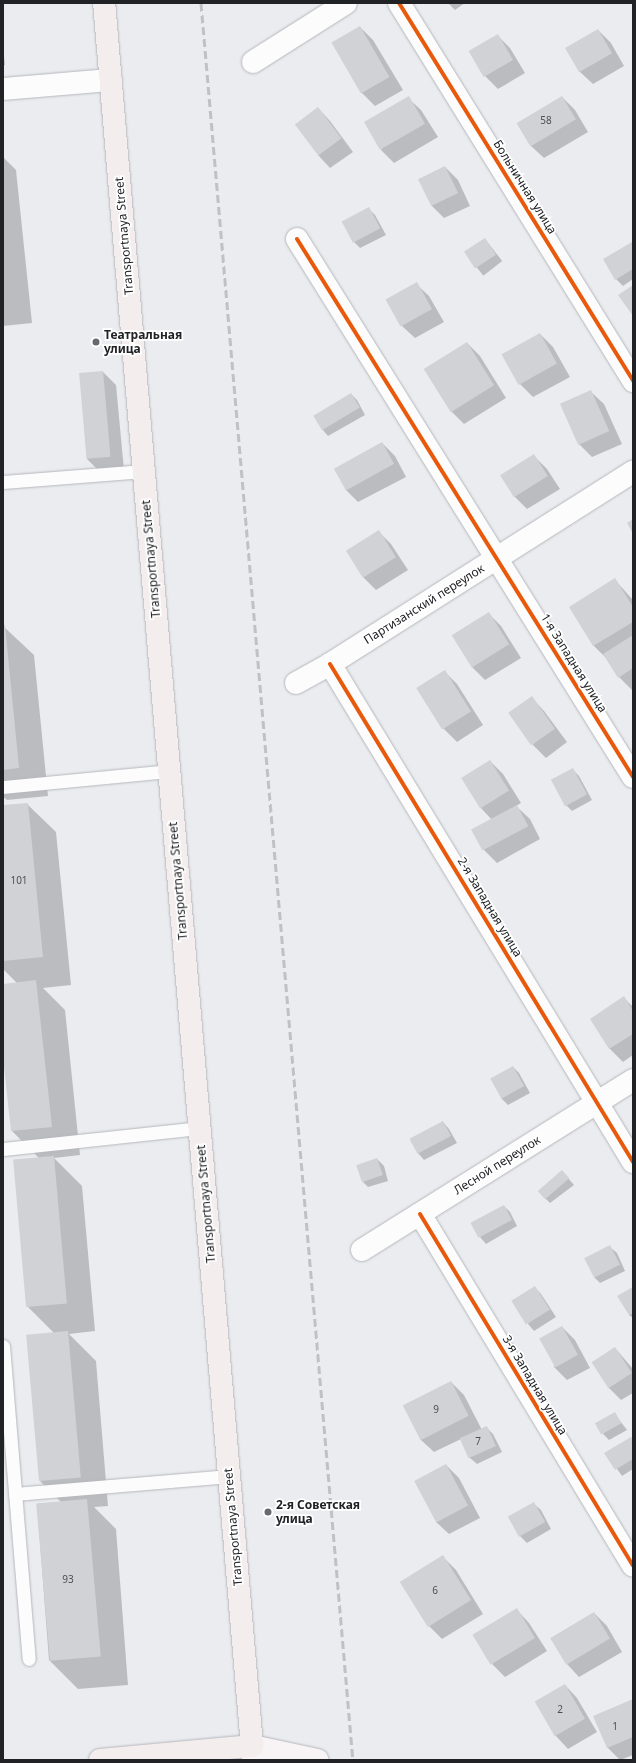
<!DOCTYPE html>
<html>
<head>
<meta charset="utf-8">
<style>
	body { margin:0 }
	#map { position:relative; width:636px; height:1763px; overflow:hidden; background:#eaecf0; font-family:"Noto Sans",sans-serif }
	div>[style] { position:absolute }
	.shadow>* { inset:0; background:#0003; transform-origin:0 0 }
	.building>* { inset:0; background:#d1d2d5; transform-origin:0 0 }
	.roads { filter:drop-shadow(0 0 1px #b6b7bb) drop-shadow(0 0 1px #b6b7bb) }
	.lane>* { height:13px; margin:-6.5px; padding:0 6.5px; transform-origin:6.5px; border-radius:6.5px; background:#fcfcfd }
	.street>* { height:22px; margin:-11px; padding:0 11px; transform-origin:11px; border-radius:11px; background:#fcfcfd }
	.secondary>* { height:22px; margin:-11px; padding:0 11px; transform-origin:11px; border-radius:11px; background:#f8f4f5 }
	.primary>* { height:22px; margin:-11px; padding:0 11px; transform-origin:11px; border-radius:11px; background:#f3eded }
	.rail>* { height:3px; margin-top:-1.5px; transform-origin:0; background:repeating-linear-gradient(90deg,#c0c1c2 0 8px,transparent 0 12px) }
	.cycleway>* { height:4px; margin:-2px; padding:0 2px; transform-origin:2px; border-radius:2px; background:#e8590c }
	.dots>* { width:11px; height:11px; translate:-50% -50%; box-sizing:border-box; border:2px solid #fff; border-radius:50% }
	span { translate:-50% -50%; white-space:nowrap; text-align:center; line-height:1.15; -webkit-text-stroke:3.5px #fff; paint-order:stroke }
	.number-label { font-size:10px; color:#4e4f53 }
	.number-label span { -webkit-text-stroke-width:0 }
	.street-label { font-size:12px; color:#212226 }
	.poi-label { font-size:12px; color:#212226; font-weight:700 }
	.left { translate:0 -50%; text-align:left }
	.frame { position:absolute; inset:0; border:4px solid #212226; pointer-events:none }
</style>
</head>
<body>
<div id="map">
	<div class="shadow">
		<div style="clip-path:polygon(448px 3px,465px 3px,455px 10px)"></div>
		<div style="clip-path:polygon(360px 27px,373px 40px,403px 90px,375px 106px,362px 93px,333px 43px)"></div>
		<div style="clip-path:polygon(598px 30px,611px 43px,624px 66px,593px 84px,580px 72px,567px 48px)"></div>
		<div style="clip-path:polygon(497px 35px,510px 48px,525px 73px,498px 89px,485px 76px)"></div>
		<div style="clip-path:polygon(3px 47px,5px 65px,3px 65px)"></div>
		<div style="clip-path:polygon(562px 97px,575px 110px,588px 132px,544px 158px,531px 146px,518px 123px)"></div>
		<div style="clip-path:polygon(408px 98px,421px 110px,438px 137px,394px 163px,381px 150px)"></div>
		<div style="clip-path:polygon(318px 108px,330px 121px,353px 152px,330px 168px,318px 155px)"></div>
		<div style="clip-path:polygon(3px 157px,16px 170px,32px 323px,3px 326px)"></div>
		<div style="clip-path:polygon(445px 167px,458px 180px,470px 206px,444px 218px,431px 205px)"></div>
		<div style="clip-path:polygon(369px 209px,375px 215px,386px 235px,360px 248px,354px 242px)"></div>
		<div style="left:485px;top:239px;width:28px;height:24px;rotate:52deg"></div>
		<div style="clip-path:polygon(632px 243px,633px 279px,623px 286px,616px 279px,604px 260px)"></div>
		<div style="clip-path:polygon(416px 284px,429px 296px,444px 322px,415px 338px,402px 326px)"></div>
		<div style="clip-path:polygon(540px 334px,553px 347px,570px 377px,533px 397px,520px 384px,504px 355px)"></div>
		<div style="clip-path:polygon(467px 343px,480px 356px,506px 398px,464px 424px,451px 411px,425px 370px)"></div>
		<div style="clip-path:polygon(103px 372px,116px 385px,124px 470px,100px 472px,87px 459px,80px 374px)"></div>
		<div style="clip-path:polygon(591px 392px,604px 404px,622px 444px,592px 457px,579px 444px)"></div>
		<div style="clip-path:polygon(351px 394px,357px 400px,365px 415px,328px 436px,322px 429px)"></div>
		<div style="clip-path:polygon(382px 443px,395px 456px,406px 477px,358px 502px,345px 489px)"></div>
		<div style="clip-path:polygon(534px 456px,547px 469px,560px 489px,527px 509px,514px 496px)"></div>
		<div style="clip-path:polygon(378px 531px,391px 544px,408px 570px,376px 590px,363px 577px)"></div>
		<div style="clip-path:polygon(615px 580px,633px 600px,632px 690px,619px 677px,607px 659px,594px 646px,570px 608px)"></div>
		<div style="clip-path:polygon(489px 614px,501px 626px,521px 658px,485px 680px,472px 667px)"></div>
		<div style="clip-path:polygon(3px 626px,34px 655px,48px 796px,7px 800px,3px 797px)"></div>
		<div style="clip-path:polygon(444px 671px,457px 684px,483px 725px,457px 742px,444px 729px,418px 688px)"></div>
		<div style="clip-path:polygon(532px 698px,544px 711px,567px 742px,546px 758px,533px 745px)"></div>
		<div style="clip-path:polygon(490px 761px,503px 774px,521px 803px,516px 806px,530px 819px,540px 839px,497px 863px,484px 850px,492px 820px,481px 808px)"></div>
		<div style="clip-path:polygon(572px 769px,579px 776px,592px 800px,572px 811px,566px 805px,552px 780px)"></div>
		<div style="clip-path:polygon(27px 804px,56px 832px,71px 985px,43px 988px,65px 1010px,80px 1155px,54px 1158px,82px 1186px,95px 1331px,69px 1334px,96px 1361px,108px 1506px,94px 1507px,116px 1529px,128px 1685px,78px 1689px,49px 1660px,37px 1504px,61px 1502px,40px 1481px,54px 1333px,27px 1306px,40px 1159px,12px 1131px,3px 1048px,3px 985px,17px 983px,3px 969px,3px 806px)"></div>
		<div style="clip-path:polygon(624px 998px,633px 1007px,633px 1055px,623px 1062px,610px 1049px,591px 1019px)"></div>
		<div style="clip-path:polygon(513px 1067px,519px 1073px,530px 1093px,508px 1105px,501px 1098px)"></div>
		<div style="clip-path:polygon(443px 1122px,449px 1129px,457px 1143px,424px 1160px,418px 1153px)"></div>
		<div style="clip-path:polygon(377px 1159px,384px 1166px,388px 1181px,368px 1187px,362px 1181px)"></div>
		<div style="clip-path:polygon(562px 1171px,574px 1185px,550px 1203px,544px 1197px)"></div>
		<div style="clip-path:polygon(504px 1206px,510px 1212px,517px 1226px,486px 1244px,480px 1237px)"></div>
		<div style="clip-path:polygon(610px 1247px,617px 1253px,625px 1271px,600px 1283px,594px 1277px)"></div>
		<div style="clip-path:polygon(534px 1287px,541px 1294px,556px 1317px,534px 1331px,528px 1324px)"></div>
		<div style="clip-path:polygon(633px 1288px,633px 1318px,629px 1315px)"></div>
		<div style="clip-path:polygon(562px 1327px,575px 1340px,590px 1368px,567px 1380px,554px 1367px)"></div>
		<div style="clip-path:polygon(615px 1348px,633px 1369px,633px 1393px,621px 1400px,608px 1387px)"></div>
		<div style="clip-path:polygon(451px 1382px,464px 1395px,482px 1430px,487px 1428px,493px 1434px,502px 1452px,477px 1464px,470px 1458px,461px 1439px,434px 1452px,421px 1440px,404px 1405px)"></div>
		<div style="clip-path:polygon(614px 1413px,627px 1430px,609px 1440px,603px 1434px)"></div>
		<div style="clip-path:polygon(633px 1440px,633px 1469px,622px 1476px,606px 1453px)"></div>
		<div style="clip-path:polygon(446px 1465px,459px 1478px,480px 1518px,449px 1534px,436px 1522px)"></div>
		<div style="clip-path:polygon(534px 1504px,541px 1510px,551px 1529px,527px 1543px,520px 1536px,510px 1518px)"></div>
		<div style="clip-path:polygon(443px 1557px,456px 1570px,483px 1614px,442px 1639px,429px 1626px)"></div>
		<div style="clip-path:polygon(517px 1610px,529px 1623px,547px 1651px,505px 1677px,492px 1664px)"></div>
		<div style="clip-path:polygon(594px 1613px,607px 1626px,622px 1652px,579px 1677px,567px 1664px,551px 1638px)"></div>
		<div style="clip-path:polygon(565px 1685px,577px 1698px,597px 1732px,568px 1749px,556px 1736px,536px 1702px)"></div>
		<div style="clip-path:polygon(633px 1700px,633px 1755px,620px 1760px,608px 1748px,594px 1717px)"></div>
	</div>
	<div class="building">
		<div style="left:360px;top:26px;width:59px;height:33px;rotate:60deg"></div>
		<div style="left:598px;top:29px;width:28px;height:38px;rotate:60deg"></div>
		<div style="left:498px;top:34px;width:30px;height:34px;rotate:60deg"></div>
		<div style="left:409px;top:96px;width:32px;height:52px;rotate:60deg"></div>
		<div style="left:562px;top:96px;width:27px;height:53px;rotate:59deg"></div>
		<div style="left:318px;top:107px;width:39px;height:29px;rotate:53deg"></div>
		<div style="left:445px;top:166px;width:30px;height:30px;rotate:64deg"></div>
		<div style="left:369px;top:207px;width:24px;height:31px;rotate:62deg"></div>
		<div style="left:485px;top:238px;width:20px;height:25px;rotate:57deg"></div>
		<div style="clip-path:polygon(632px 242px,633px 269px,615px 280px,603px 259px)"></div>
		<div style="left:417px;top:282px;width:31px;height:36px;rotate:61deg"></div>
		<div style="clip-path:polygon(633px 285px,633px 316px,618px 295px)"></div>
		<div style="left:540px;top:333px;width:35px;height:44px;rotate:61deg"></div>
		<div style="left:467px;top:342px;width:51px;height:51px;rotate:58deg"></div>
		<div style="left:103px;top:371px;width:86px;height:24px;rotate:85deg"></div>
		<div style="left:591px;top:390px;width:45px;height:34px;rotate:66deg"></div>
		<div style="left:351px;top:393px;width:17px;height:44px;rotate:59deg"></div>
		<div style="left:382px;top:442px;width:25px;height:55px;rotate:61deg"></div>
		<div style="left:534px;top:454px;width:26px;height:40px;rotate:58deg"></div>
		<div style="clip-path:polygon(633px 519px,633px 534px,627px 523px)"></div>
		<div style="left:379px;top:530px;width:32px;height:39px;rotate:58deg"></div>
		<div style="clip-path:polygon(615px 578px,633px 607px,633px 622px,593px 646px,569px 607px)"></div>
		<div style="left:489px;top:612px;width:38px;height:44px;rotate:58deg"></div>
		<div style="clip-path:polygon(3px 625px,5px 625px,19px 768px,3px 770px)"></div>
		<div style="clip-path:polygon(633px 635px,633px 668px,618px 678px,603px 654px)"></div>
		<div style="left:445px;top:670px;width:49px;height:34px;rotate:58deg"></div>
		<div style="left:532px;top:696px;width:40px;height:29px;rotate:55deg"></div>
		<div style="left:490px;top:760px;width:36px;height:34px;rotate:58deg"></div>
		<div style="left:573px;top:768px;width:30px;height:25px;rotate:62deg"></div>
		<div style="clip-path:polygon(28px 803px,43px 957px,3px 961px,3px 805px)"></div>
		<div style="left:517px;top:805px;width:24px;height:52px;rotate:62deg"></div>
		<div style="clip-path:polygon(36px 980px,52px 1127px,11px 1131px,3px 1058px,3px 984px)"></div>
		<div style="clip-path:polygon(624px 996px,633px 1011px,633px 1034px,609px 1049px,590px 1019px)"></div>
		<div style="left:513px;top:1066px;width:23px;height:26px;rotate:61deg"></div>
		<div style="left:443px;top:1121px;width:17px;height:38px;rotate:62deg"></div>
		<div style="left:54px;top:1156px;width:148px;height:41px;rotate:85deg"></div>
		<div style="left:377px;top:1158px;width:18px;height:22px;rotate:71deg"></div>
		<div style="left:562px;top:1170px;width:11px;height:32px;rotate:49deg"></div>
		<div style="left:504px;top:1205px;width:17px;height:38px;rotate:62deg"></div>
		<div style="left:610px;top:1245px;width:22px;height:29px;rotate:63deg"></div>
		<div style="left:535px;top:1286px;width:28px;height:28px;rotate:58deg"></div>
		<div style="clip-path:polygon(633px 1287px,633px 1313px,629px 1315px,617px 1296px)"></div>
		<div style="left:562px;top:1326px;width:33px;height:26px;rotate:61deg"></div>
		<div style="left:68px;top:1331px;width:147px;height:42px;rotate:85deg"></div>
		<div style="left:615px;top:1347px;width:31px;height:28px;rotate:57deg"></div>
		<div style="left:451px;top:1381px;width:39px;height:54px;rotate:63deg"></div>
		<div style="left:615px;top:1412px;width:13px;height:23px;rotate:61deg"></div>
		<div style="left:487px;top:1426px;width:22px;height:30px;rotate:66deg"></div>
		<div style="clip-path:polygon(631px 1437px,633px 1440px,633px 1459px,615px 1470px,604px 1453px)"></div>
		<div style="left:446px;top:1464px;width:47px;height:36px;rotate:62deg"></div>
		<div style="left:87px;top:1499px;width:158px;height:51px;rotate:85deg"></div>
		<div style="left:534px;top:1502px;width:23px;height:30px;rotate:61deg"></div>
		<div style="left:443px;top:1555px;width:53px;height:51px;rotate:58deg"></div>
		<div style="left:517px;top:1608px;width:35px;height:52px;rotate:59deg"></div>
		<div style="left:594px;top:1612px;width:31px;height:51px;rotate:59deg"></div>
		<div style="left:565px;top:1684px;width:40px;height:35px;rotate:60deg"></div>
		<div style="clip-path:polygon(633px 1699px,633px 1737px,607px 1748px,593px 1716px)"></div>
	</div>
	<div class="roads">
		<div class="lane">
			<div style="left:3px;top:482px;width:141px;rotate:-4.5deg"></div>
			<div style="left:3px;top:787px;width:167px;rotate:-5.5deg"></div>
			<div style="left:3px;top:1149px;width:197px;rotate:-6.1deg"></div>
			<div style="left:3px;top:1346px;width:314px;rotate:85.3deg"></div>
			<div style="left:15px;top:1494px;width:215px;rotate:-4.8deg"></div>
		</div>
		<div class="street">
			<div style="left:399px;top:3px;width:445px;rotate:58.2deg"></div>
			<div style="left:253px;top:62px;width:110px;rotate:-32.4deg"></div>
			<div style="left:3px;top:89px;width:108px;rotate:-4.8deg"></div>
			<div style="left:297px;top:239px;width:634px;rotate:58.01deg"></div>
			<div style="left:330px;top:664px;width:583px;rotate:58.68deg"></div>
			<div style="left:296px;top:683px;width:39px;rotate:-29deg"></div>
			<div style="left:330px;top:664px;width:359px;rotate:-32.4deg"></div>
			<div style="left:420px;top:1214px;width:411px;rotate:58.8deg"></div>
			<div style="left:362px;top:1250px;width:320px;rotate:-32.1deg"></div>
		</div>
		<div class="secondary">
			<div style="left:253px;top:1760px;width:14px;rotate:-94deg"></div>
			<div style="left:252px;top:1746px;width:67px;rotate:12deg"></div>
		</div>
		<div class="primary">
			<div style="left:100px;top:1760px;width:153px;rotate:-5.3deg"></div>
			<div style="left:252px;top:1746px;width:1749px;rotate:-94.85deg"></div>
		</div>
	</div>
	<div class="rail">
		<div style="left:201px;top:3px;width:1764px;rotate:85.06deg"></div>
	</div>
	<div class="cycleway">
		<div style="left:399px;top:3px;width:445px;rotate:58.2deg"></div>
		<div style="left:297px;top:239px;width:634px;rotate:58.01deg"></div>
		<div style="left:330px;top:664px;width:583px;rotate:58.68deg"></div>
		<div style="left:420px;top:1214px;width:411px;rotate:58.8deg"></div>
	</div>
	<div class="dots">
		<div style="left:96px;top:342px;background:#67696d"></div>
		<div style="left:268px;top:1512px;background:#67696d"></div>
	</div>
	<div class="number-label">
		<span style="left:546px;top:121px">58</span>
		<span style="left:19px;top:881px">101</span>
		<span style="left:436px;top:1410px">9</span>
		<span style="left:478px;top:1442px">7</span>
		<span style="left:68px;top:1580px">93</span>
		<span style="left:435px;top:1591px">6</span>
		<span style="left:560px;top:1710px">2</span>
		<span style="left:615px;top:1727px">1</span>
	</div>
	<div class="street-label">
		<span style="left:525px;top:187px;rotate:58deg">Больничная улица</span>
		<span style="left:124px;top:236px;rotate:-95deg">Transportnaya Street</span>
		<span style="left:151px;top:559px;rotate:-95deg">Transportnaya Street</span>
		<span style="left:424px;top:604px;rotate:-32deg">Партизанский переулок</span>
		<span style="left:574px;top:663px;rotate:58deg">1-я Западная улица</span>
		<span style="left:178px;top:881px;rotate:-95deg">Transportnaya Street</span>
		<span style="left:490px;top:907px;rotate:59deg">2-я Западная улица</span>
		<span style="left:497px;top:1165px;rotate:-32deg">Лесной переулок</span>
		<span style="left:206px;top:1204px;rotate:-95deg">Transportnaya Street</span>
		<span style="left:535px;top:1385px;rotate:59deg">3-я Западная улица</span>
		<span style="left:233px;top:1527px;rotate:-95deg">Transportnaya Street</span>
	</div>
	<div class="poi-label">
		<span class="left" style="left:104px;top:342px">Театральная<br>улица</span>
		<span class="left" style="left:276px;top:1512px">2-я Советская<br>улица</span>
	</div>
	<div class="frame"></div>
</div>
</body>
</html>
